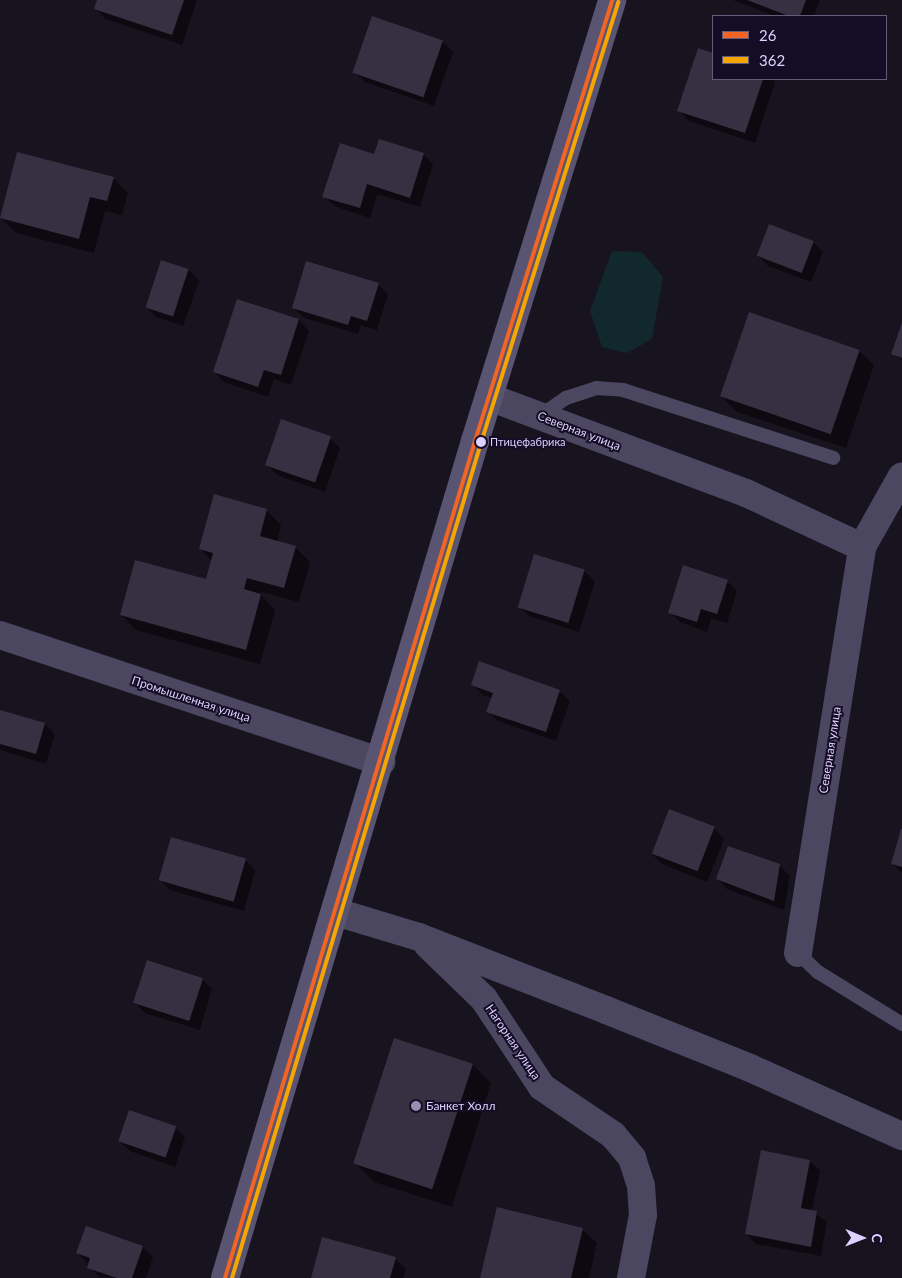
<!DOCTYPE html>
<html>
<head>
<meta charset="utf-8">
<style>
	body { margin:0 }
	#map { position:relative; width:902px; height:1278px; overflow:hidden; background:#17131f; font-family:Lato,sans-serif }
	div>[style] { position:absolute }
	.green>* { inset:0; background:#11292d }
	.shadow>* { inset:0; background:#0007 }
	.building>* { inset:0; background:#363042; transform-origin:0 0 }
	.service>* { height:14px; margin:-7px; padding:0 7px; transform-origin:7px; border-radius:7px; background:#4c4760 }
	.minor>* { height:28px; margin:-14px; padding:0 14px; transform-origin:14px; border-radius:14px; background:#4c4760 }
	.secondary>* { height:28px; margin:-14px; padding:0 14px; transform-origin:14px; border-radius:14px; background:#5a5473 }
	.bus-1>* { height:4px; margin:-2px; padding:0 2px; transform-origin:2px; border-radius:2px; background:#f26522 }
	.bus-2>* { height:4px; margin:-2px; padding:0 2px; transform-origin:2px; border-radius:2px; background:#f7a600 }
	.dots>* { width:14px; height:14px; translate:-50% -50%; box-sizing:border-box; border:2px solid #150d25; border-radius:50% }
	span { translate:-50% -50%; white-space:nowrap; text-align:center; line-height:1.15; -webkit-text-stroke:4px #150d25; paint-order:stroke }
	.bus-label { font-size:11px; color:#ddd1ff }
	.left { translate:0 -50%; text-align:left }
	.street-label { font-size:12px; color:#ddd1ff }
	.poi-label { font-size:12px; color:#ddd1ff }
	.legend { position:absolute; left:712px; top:15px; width:175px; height:65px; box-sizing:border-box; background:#150d25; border:1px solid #655b7c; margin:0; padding:6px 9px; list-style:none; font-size:15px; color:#ddd1ff }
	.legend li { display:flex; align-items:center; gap:10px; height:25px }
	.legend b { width:25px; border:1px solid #655b7c }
	.north { position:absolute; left:837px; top:1213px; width:50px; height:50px; -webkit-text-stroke:4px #150d25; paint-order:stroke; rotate:91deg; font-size:14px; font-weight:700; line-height:20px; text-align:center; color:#ddd1ff }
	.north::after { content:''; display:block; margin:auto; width:18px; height:22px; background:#ddd1ff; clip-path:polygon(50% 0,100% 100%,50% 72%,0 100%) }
</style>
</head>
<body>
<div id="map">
	<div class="green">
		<div style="clip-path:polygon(612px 251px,642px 252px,663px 277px,652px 339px,627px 353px,602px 347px,590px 311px)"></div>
	</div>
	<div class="shadow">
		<div style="clip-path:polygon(99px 0,197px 0,182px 45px,106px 19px,96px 9px)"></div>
		<div style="clip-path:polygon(733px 0,820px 0,814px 16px,775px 16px)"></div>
		<div style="clip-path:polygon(443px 42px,453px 52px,434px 106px,365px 82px,354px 72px)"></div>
		<div style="clip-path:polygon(699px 50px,713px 55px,713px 79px,772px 79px,775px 82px,755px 143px,689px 121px,679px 110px)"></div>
		<div style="clip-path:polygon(423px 154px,433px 164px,420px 207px,377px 194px,370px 218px,334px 206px,324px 196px,375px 156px)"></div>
		<div style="clip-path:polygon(113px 178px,128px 193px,122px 215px,105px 211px,94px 253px,16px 233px,1px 218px)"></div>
		<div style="clip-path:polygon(813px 242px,823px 252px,811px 282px,768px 266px,758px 256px)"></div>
		<div style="clip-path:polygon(162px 261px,189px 270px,199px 281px,183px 326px,156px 317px,146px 307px)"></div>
		<div style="clip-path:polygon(378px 284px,388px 294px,377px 330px,361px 325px,358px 334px,304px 318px,294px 308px)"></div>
		<div style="clip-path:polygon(238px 300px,299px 320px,309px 331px,291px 385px,274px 379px,268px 397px,224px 382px,214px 372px)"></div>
		<div style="clip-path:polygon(902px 326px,902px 360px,893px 354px)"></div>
		<div style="clip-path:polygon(859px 351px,874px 365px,846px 448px,737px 412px,722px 397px)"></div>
		<div style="clip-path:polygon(330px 438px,340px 448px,325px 492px,277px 475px,267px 465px)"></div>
		<div style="clip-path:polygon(266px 510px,281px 525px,277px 542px,295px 547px,310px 562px,299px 602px,262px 592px,261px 595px,275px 610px,260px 664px,136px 630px,121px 615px,207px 581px,212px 561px,200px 548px)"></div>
		<div style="clip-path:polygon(584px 571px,595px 581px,579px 632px,529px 616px,518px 606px)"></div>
		<div style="clip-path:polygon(727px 581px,737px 591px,727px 623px,711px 618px,707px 632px,680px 622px,670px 612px)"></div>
		<div style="clip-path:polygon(473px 685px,559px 691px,570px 701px,556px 741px,498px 721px,488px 711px,492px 698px,483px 695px)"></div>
		<div style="clip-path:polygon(0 711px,45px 724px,55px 734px,46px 764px,0 750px)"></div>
		<div style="clip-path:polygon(714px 828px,724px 839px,707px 882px,662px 864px,652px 854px)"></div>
		<div style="clip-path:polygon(902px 832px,902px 873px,893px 864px)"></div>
		<div style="clip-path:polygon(245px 860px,255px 870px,244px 911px,170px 890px,160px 880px)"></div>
		<div style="clip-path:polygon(779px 865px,790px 876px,784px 910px,727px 889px,717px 878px)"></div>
		<div style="clip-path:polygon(202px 979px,212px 989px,200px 1030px,145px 1013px,135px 1003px)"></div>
		<div style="clip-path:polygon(472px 1064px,491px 1083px,452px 1207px,374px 1182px,356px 1164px)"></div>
		<div style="clip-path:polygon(175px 1127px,185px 1137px,175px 1167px,130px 1151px,119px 1141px)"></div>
		<div style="clip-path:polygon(810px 1161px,820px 1171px,812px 1211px,827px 1222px,821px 1256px,756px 1244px,746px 1234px)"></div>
		<div style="clip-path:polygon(582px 1229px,597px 1243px,589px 1278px,482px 1278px)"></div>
		<div style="clip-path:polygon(143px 1247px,153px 1257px,146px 1278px,99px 1277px,78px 1253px)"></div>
		<div style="clip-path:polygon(395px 1259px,406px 1269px,403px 1278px,312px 1278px)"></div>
	</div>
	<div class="building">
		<div style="clip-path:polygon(97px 0,184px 0,172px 35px,94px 9px)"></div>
		<div style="clip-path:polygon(747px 0,806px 0,800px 16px,789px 16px)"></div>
		<div style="left:372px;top:16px;width:75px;height:60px;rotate:19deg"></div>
		<div style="clip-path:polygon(698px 48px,713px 53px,713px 79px,763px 79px,745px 133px,677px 111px)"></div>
		<div style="clip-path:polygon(379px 139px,424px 153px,410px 198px,367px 184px,360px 208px,322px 197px,340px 143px,374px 154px)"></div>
		<div style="clip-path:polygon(17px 152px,114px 177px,107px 201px,90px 197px,79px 239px,0 218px)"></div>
		<div style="left:769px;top:224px;width:48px;height:34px;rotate:21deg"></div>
		<div style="left:161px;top:260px;width:29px;height:50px;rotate:18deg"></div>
		<div style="clip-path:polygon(306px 261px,379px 283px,367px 321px,351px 316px,348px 325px,292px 308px)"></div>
		<div style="clip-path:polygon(237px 299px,299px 319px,281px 375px,264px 370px,258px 387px,213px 372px)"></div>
		<div style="left:749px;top:312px;width:117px;height:89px;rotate:19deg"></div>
		<div style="clip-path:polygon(902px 323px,902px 358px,891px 354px)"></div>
		<div style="left:281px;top:419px;width:53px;height:49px;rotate:19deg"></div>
		<div style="clip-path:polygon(214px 494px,267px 509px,260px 536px,296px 546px,284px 588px,247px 578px,244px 589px,261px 594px,246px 650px,120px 615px,135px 560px,206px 579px,213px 553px,199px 549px)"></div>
		<div style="left:534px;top:554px;width:53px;height:56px;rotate:17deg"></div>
		<div style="clip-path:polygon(683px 565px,728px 580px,717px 614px,701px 609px,697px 622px,668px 613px)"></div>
		<div style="clip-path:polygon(479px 661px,560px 690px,546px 732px,486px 712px,493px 693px,471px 685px)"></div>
		<div style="clip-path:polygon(0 710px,45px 723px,36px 754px,0 744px)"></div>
		<div style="left:669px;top:809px;width:49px;height:48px;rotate:21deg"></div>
		<div style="clip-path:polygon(901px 829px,902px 829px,902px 867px,891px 864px)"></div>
		<div style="left:171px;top:837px;width:78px;height:45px;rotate:16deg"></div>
		<div style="clip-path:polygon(728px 846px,780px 864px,774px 901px,716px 879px)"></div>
		<div style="left:147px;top:960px;width:59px;height:45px;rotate:18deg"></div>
		<div style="left:394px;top:1038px;width:83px;height:132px;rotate:18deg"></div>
		<div style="left:129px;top:1110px;width:50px;height:33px;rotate:19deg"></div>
		<div style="clip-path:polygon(761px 1150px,810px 1160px,801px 1208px,817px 1211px,811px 1247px,745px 1234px)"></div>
		<div style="clip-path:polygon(497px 1207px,583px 1228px,571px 1278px,480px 1278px)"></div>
		<div style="clip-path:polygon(86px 1226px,143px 1246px,132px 1278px,117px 1278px,87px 1268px,90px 1258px,76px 1253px)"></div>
		<div style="clip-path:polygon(322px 1237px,396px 1257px,390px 1278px,311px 1278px)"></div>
	</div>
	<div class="service">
		<div style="left:540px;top:416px;width:32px;rotate:-35deg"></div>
		<div style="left:566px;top:398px;width:32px;rotate:-18deg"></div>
		<div style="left:596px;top:388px;width:27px;rotate:4deg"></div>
		<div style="left:623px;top:390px;width:221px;rotate:17.9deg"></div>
		<div style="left:798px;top:953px;width:28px;rotate:44deg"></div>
		<div style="left:818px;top:972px;width:99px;rotate:31.8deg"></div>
	</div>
	<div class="minor">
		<div style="left:489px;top:397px;width:274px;rotate:20.5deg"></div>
		<div style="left:746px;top:493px;width:128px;rotate:25deg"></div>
		<div style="left:0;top:635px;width:402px;rotate:18.4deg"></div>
		<div style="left:336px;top:912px;width:87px;rotate:16.8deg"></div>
		<div style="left:419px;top:937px;width:201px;rotate:21.3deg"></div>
		<div style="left:606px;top:1010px;width:155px;rotate:21.9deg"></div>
		<div style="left:750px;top:1068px;width:167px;rotate:24.1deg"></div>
		<div style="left:428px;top:945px;width:78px;rotate:44deg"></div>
		<div style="left:484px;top:999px;width:105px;rotate:56.6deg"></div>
		<div style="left:542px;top:1087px;width:86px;rotate:34.1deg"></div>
		<div style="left:613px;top:1135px;width:30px;rotate:50deg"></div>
		<div style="left:632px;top:1158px;width:29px;rotate:72deg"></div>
		<div style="left:641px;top:1186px;width:29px;rotate:86deg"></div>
		<div style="left:643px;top:1215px;width:64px;rotate:100.8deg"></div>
		<div style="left:798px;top:953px;width:411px;rotate:-81deg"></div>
		<div style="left:862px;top:547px;width:81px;rotate:-60.6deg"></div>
	</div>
	<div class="secondary">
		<div style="left:225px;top:1278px;width:874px;rotate:-73.37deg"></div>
		<div style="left:475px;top:441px;width:462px;rotate:-72.7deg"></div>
	</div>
	<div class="bus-1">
		<div style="left:225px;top:1278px;width:874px;rotate:-73.37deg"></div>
		<div style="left:475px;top:441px;width:462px;rotate:-72.7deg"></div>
	</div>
	<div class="bus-2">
		<div style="left:232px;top:1278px;width:871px;rotate:-73.4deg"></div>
		<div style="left:481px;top:443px;width:462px;rotate:-72.7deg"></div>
	</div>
	<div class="dots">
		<div style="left:481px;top:442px;background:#ddd1ff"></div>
		<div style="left:416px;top:1106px;background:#988eb1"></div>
	</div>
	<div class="bus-label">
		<span class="left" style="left:490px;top:442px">Птицефабрика</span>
	</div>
	<div class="street-label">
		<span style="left:579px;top:431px;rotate:21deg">Северная улица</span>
		<span style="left:191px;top:699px;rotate:18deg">Промышленная улица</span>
		<span style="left:830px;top:750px;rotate:-81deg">Северная улица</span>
		<span style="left:513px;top:1042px;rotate:56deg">Нагорная улица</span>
	</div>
	<div class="poi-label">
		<span class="left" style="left:426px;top:1106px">Банкет Холл</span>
	</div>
	<ul class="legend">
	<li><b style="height:6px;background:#f26522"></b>26</li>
	<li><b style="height:6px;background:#f7a600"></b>362</li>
	</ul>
	<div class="north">С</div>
</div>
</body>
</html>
